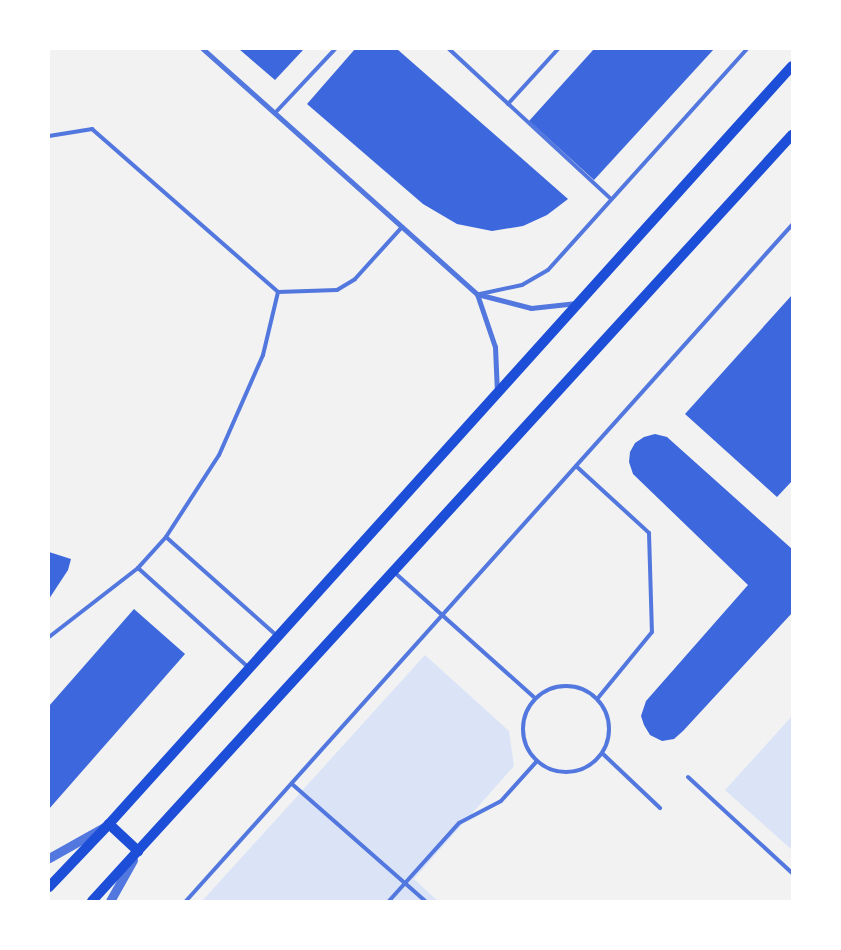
<!DOCTYPE html>
<html>
<head>
<meta charset="utf-8">
<style>
	body { margin:0 }
	#map { position:relative; width:841px; height:950px; overflow:hidden; background:#f2f2f2; font-family:Figtree,sans-serif }
	div>[style] { position:absolute }
	.green>* { inset:0; background:#dbe4f7 }
	.building>* { inset:0; background:#3d67dc }
	.service>* { height:4px; margin:-2px; padding:0 2px; transform-origin:2px; border-radius:2px; background:#5277de }
	.service>.ring { margin:-2px; padding:0; box-sizing:content-box; background:none; border:4px solid #5277de; border-radius:50% }
	.minor>* { height:5px; margin:-2.5px; padding:0 2.5px; transform-origin:2.5px; border-radius:2.5px; background:#5277de }
	.tertiary>* { height:9px; margin:-4.5px; padding:0 4.5px; transform-origin:4.5px; border-radius:4.5px; background:#5277de }
	.secondary>* { height:10px; margin:-5px; padding:0 5px; transform-origin:5px; border-radius:5px; background:#1d4ed8 }
	span { translate:-50% -50%; white-space:nowrap; text-align:center; line-height:1.15; -webkit-text-stroke:5px #fff; paint-order:stroke }
	.frame { position:absolute; inset:0; border:50px solid #fff; pointer-events:none }
</style>
</head>
<body>
<div id="map">
	<div class="green">
		<div style="clip-path:polygon(425px 655px,509px 731px,514px 766px,414px 879px,438px 901px,202px 901px)"></div>
		<div style="clip-path:polygon(792px 716px,792px 850px,725px 790px)"></div>
	</div>
	<div class="building">
		<div style="clip-path:polygon(239px 49px,304px 49px,275px 80px)"></div>
		<div style="clip-path:polygon(355px 49px,397px 49px,568px 199px,547px 215px,523px 226px,492px 231px,457px 224px,423px 204px,307px 104px)"></div>
		<div style="clip-path:polygon(594px 49px,714px 49px,594px 180px,529px 121px)"></div>
		<div style="clip-path:polygon(792px 295px,792px 481px,777px 497px,685px 414px)"></div>
		<div style="clip-path:polygon(655px 434px,667px 437px,792px 549px,792px 613px,683px 731px,674px 739px,662px 741px,650px 735px,644px 725px,641px 716px,646px 701px,748px 585px,633px 474px,629px 462px,630px 452px,635px 443px,644px 437px)"></div>
		<div style="clip-path:polygon(49px 552px,71px 559px,68px 570px,49px 599px)"></div>
		<div style="clip-path:polygon(134px 609px,185px 654px,49px 809px,49px 706px)"></div>
	</div>
	<div class="service">
		<div style="left:449px;top:49px;width:221px;rotate:42.8deg"></div>
		<div style="left:508px;top:104px;width:74px;rotate:-47.7deg"></div>
		<div style="left:275px;top:113px;width:88px;rotate:-46.8deg"></div>
		<div style="left:49px;top:136px;width:44px;rotate:-9.2deg"></div>
		<div style="left:92px;top:129px;width:247px;rotate:41.2deg"></div>
		<div style="left:278px;top:292px;width:65px;rotate:103.4deg"></div>
		<div style="left:263px;top:355px;width:109px;rotate:113.7deg"></div>
		<div style="left:219px;top:455px;width:98px;rotate:122.9deg"></div>
		<div style="left:166px;top:537px;width:42px;rotate:132.1deg"></div>
		<div style="left:138px;top:568px;width:113px;rotate:142.2deg"></div>
		<div style="left:278px;top:292px;width:59px;rotate:-1.9deg"></div>
		<div style="left:337px;top:290px;width:21px;rotate:-31deg"></div>
		<div style="left:355px;top:279px;width:70px;rotate:-47.9deg"></div>
		<div style="left:480px;top:294px;width:43px;rotate:-12.1deg"></div>
		<div style="left:522px;top:285px;width:30px;rotate:-30deg"></div>
		<div style="left:548px;top:270px;width:297px;rotate:-48deg"></div>
		<div style="left:576px;top:466px;width:99px;rotate:42.5deg"></div>
		<div style="left:649px;top:533px;width:99px;rotate:88.3deg"></div>
		<div style="left:652px;top:632px;width:85px;rotate:129.3deg"></div>
		<div style="left:166px;top:537px;width:147px;rotate:41.7deg"></div>
		<div style="left:138px;top:568px;width:148px;rotate:42deg"></div>
		<div style="left:394px;top:572px;width:189px;rotate:41.8deg"></div>
		<div class="ring" style="left:523px;top:686px;width:82px;height:82px"></div>
		<div style="left:602px;top:753px;width:80px;rotate:43.5deg"></div>
		<div style="left:688px;top:777px;width:142px;rotate:42.7deg"></div>
		<div style="left:292px;top:784px;width:177px;rotate:41.3deg"></div>
		<div style="left:186px;top:901px;width:908px;rotate:-48.13deg"></div>
		<div style="left:389px;top:901px;width:105px;rotate:-48.1deg"></div>
		<div style="left:459px;top:823px;width:47px;rotate:-27.6deg"></div>
		<div style="left:501px;top:801px;width:54px;rotate:-48deg"></div>
	</div>
	<div class="minor">
		<div style="left:203px;top:49px;width:368px;rotate:41.8deg"></div>
		<div style="left:477px;top:294px;width:56px;rotate:14.5deg"></div>
		<div style="left:531px;top:308px;width:46px;rotate:-6.2deg"></div>
		<div style="left:477px;top:294px;width:56px;rotate:71.2deg"></div>
		<div style="left:495px;top:347px;width:46px;rotate:87.5deg"></div>
	</div>
	<div class="tertiary">
		<div style="left:49px;top:858px;width:63px;rotate:-29.4deg"></div>
		<div style="left:110px;top:901px;width:47px;rotate:-60.7deg"></div>
	</div>
	<div class="secondary">
		<div style="left:109px;top:824px;width:40px;rotate:43deg"></div>
		<div style="left:49px;top:887px;width:87px;rotate:-46.4deg"></div>
		<div style="left:109px;top:824px;width:1020px;rotate:-47.98deg"></div>
		<div style="left:92px;top:901px;width:1038px;rotate:-47.58deg"></div>
	</div>
	<div class="frame"></div>
</div>
</body>
</html>
